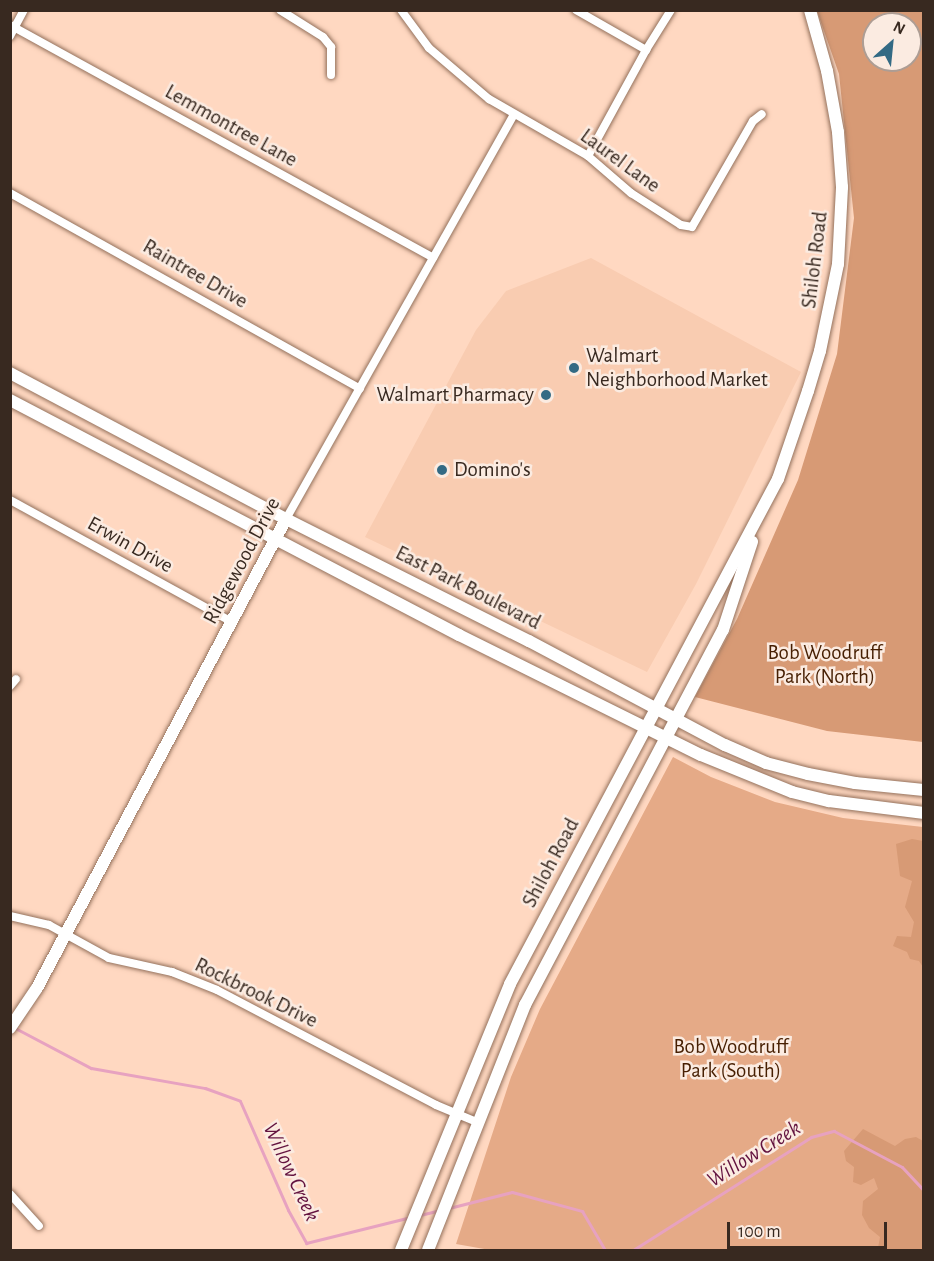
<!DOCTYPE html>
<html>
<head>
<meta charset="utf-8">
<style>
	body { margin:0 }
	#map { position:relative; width:934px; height:1261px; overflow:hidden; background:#ffd8c1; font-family:"Alegreya Sans",sans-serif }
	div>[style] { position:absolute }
	.built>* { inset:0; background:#f9ccb1 }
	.green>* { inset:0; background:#e5aa87 }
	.forest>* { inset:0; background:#d79a75 }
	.stream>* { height:3px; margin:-1.5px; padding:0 1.5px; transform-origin:1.5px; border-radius:1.5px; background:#e7a2c0 }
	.roads { filter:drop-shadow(0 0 2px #94715c) drop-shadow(0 0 2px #94715c) }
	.street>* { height:8px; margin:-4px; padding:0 4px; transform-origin:4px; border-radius:4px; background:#fff }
	.secondary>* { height:12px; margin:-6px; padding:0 6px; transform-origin:6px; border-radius:6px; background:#fff }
	.dots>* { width:16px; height:16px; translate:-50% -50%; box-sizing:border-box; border:3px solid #fbebe1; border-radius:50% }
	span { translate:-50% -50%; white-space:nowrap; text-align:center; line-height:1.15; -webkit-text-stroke:5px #fbebe1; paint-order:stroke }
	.street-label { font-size:21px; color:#382920 }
	.poi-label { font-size:21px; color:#382920 }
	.left { translate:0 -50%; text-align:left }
	.right { translate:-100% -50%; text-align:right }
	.park-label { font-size:21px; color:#471f02 }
	.water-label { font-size:22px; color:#63133f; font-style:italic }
	.frame { position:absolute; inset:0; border:12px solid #382920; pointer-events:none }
	.north { position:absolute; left:862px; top:12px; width:60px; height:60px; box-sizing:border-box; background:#fbebe1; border:2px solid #ad9d94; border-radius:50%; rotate:27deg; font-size:16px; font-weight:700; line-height:24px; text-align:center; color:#382920 }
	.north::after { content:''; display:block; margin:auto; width:21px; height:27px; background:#336a84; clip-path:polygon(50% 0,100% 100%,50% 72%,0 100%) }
	.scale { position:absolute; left:727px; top:1222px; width:160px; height:27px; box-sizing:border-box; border:3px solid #382920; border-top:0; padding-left:8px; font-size:18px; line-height:21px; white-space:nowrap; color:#382920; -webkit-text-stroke:4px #fbebe1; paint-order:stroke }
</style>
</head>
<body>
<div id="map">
	<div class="built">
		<div style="clip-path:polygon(591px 258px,801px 372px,696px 584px,647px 672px,365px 537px,476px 330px,506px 291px)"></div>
	</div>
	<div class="green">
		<div style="clip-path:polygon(673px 757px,711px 777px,775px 802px,843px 818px,923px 827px,923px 1250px,490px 1250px,456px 1244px,511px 1077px,540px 1009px)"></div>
	</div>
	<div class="forest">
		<div style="clip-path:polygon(evenodd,817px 11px,923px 11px,923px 742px,827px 731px,695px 697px,737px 619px,798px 480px,837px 354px,854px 218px,839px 74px,817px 11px,874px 24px,910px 24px,910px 60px,874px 60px,874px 24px)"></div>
		<div style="clip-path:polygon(912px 839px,923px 841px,923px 967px,919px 961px,910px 959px,907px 952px,893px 946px,897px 936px,911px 937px,914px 922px,905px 907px,912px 881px,900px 876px,896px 844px)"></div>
		<div style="clip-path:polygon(863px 1129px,895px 1146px,905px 1139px,916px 1137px,923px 1141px,923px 1250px,880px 1250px,878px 1248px,880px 1237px,869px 1228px,862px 1215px,863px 1201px,878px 1189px,874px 1178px,861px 1185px,853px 1182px,854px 1167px,846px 1161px,844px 1151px)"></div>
	</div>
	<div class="stream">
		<div style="left:15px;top:1028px;width:86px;rotate:27.8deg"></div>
		<div style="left:91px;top:1068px;width:116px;rotate:10deg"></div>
		<div style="left:205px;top:1088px;width:37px;rotate:20deg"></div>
		<div style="left:240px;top:1101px;width:119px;rotate:66.2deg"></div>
		<div style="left:288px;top:1210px;width:38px;rotate:61deg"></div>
		<div style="left:306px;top:1243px;width:108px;rotate:-13.9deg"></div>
		<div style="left:449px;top:1208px;width:65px;rotate:-14.3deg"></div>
		<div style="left:512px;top:1192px;width:73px;rotate:15.2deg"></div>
		<div style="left:582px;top:1211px;width:45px;rotate:59.5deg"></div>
		<div style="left:420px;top:1215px;width:21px;rotate:-14deg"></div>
		<div style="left:633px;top:1250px;width:211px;rotate:-32.4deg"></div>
		<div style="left:811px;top:1137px;width:24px;rotate:-15deg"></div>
		<div style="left:834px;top:1131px;width:77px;rotate:27.9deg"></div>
		<div style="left:902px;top:1167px;width:33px;rotate:47deg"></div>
	</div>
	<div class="roads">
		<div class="street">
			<div style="left:280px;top:10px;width:51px;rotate:32.1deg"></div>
			<div style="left:323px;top:37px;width:13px;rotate:51deg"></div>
			<div style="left:331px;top:47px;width:28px;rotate:90deg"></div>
			<div style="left:401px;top:10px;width:47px;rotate:53.6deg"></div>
			<div style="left:429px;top:48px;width:79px;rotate:40.4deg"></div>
			<div style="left:489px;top:99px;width:114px;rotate:29.9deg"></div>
			<div style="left:588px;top:156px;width:57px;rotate:40.7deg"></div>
			<div style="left:631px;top:193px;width:59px;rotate:32.6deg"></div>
			<div style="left:681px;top:225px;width:11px;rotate:10deg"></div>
			<div style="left:692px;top:227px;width:122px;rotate:-60.1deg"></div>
			<div style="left:753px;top:121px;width:11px;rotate:-38deg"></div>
			<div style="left:576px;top:10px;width:81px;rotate:29.7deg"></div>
			<div style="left:10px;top:25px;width:483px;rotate:28.8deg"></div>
			<div style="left:10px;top:36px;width:30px;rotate:-62deg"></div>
			<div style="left:588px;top:156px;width:121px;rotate:-61.3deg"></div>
			<div style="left:646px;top:50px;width:47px;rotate:-58deg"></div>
			<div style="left:10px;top:193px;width:401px;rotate:29.2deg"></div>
			<div style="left:10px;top:500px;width:253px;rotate:28.8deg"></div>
			<div style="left:286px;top:519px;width:464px;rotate:-60.6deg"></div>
			<div style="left:10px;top:686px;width:9px;rotate:-49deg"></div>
			<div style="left:10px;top:916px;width:40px;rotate:13deg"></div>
			<div style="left:49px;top:925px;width:68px;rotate:28.8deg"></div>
			<div style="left:109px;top:958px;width:65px;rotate:12.5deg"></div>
			<div style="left:172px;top:972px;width:48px;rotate:21.8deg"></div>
			<div style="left:217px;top:990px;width:247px;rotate:27.7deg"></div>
			<div style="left:436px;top:1105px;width:47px;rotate:22.7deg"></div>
			<div style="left:10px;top:1194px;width:43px;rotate:47.8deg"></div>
		</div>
		<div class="secondary">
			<div style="left:10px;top:373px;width:312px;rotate:27.9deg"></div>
			<div style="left:286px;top:519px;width:272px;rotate:26.7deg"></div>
			<div style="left:529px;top:641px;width:222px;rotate:28deg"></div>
			<div style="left:725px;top:745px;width:45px;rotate:23.7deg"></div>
			<div style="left:766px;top:763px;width:43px;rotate:14.7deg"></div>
			<div style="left:808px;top:774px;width:48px;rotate:10.8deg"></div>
			<div style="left:855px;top:783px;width:69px;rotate:5.8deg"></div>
			<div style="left:10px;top:400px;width:507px;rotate:27.63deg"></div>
			<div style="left:459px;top:635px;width:270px;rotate:26.4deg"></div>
			<div style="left:701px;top:755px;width:98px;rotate:22.1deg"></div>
			<div style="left:792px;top:792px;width:38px;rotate:14deg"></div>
			<div style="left:829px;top:801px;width:96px;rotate:7.2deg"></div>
			<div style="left:10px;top:1028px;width:48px;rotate:-56deg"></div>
			<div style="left:37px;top:988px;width:531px;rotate:-62.04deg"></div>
			<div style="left:401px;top:1250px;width:287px;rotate:-67.7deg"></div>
			<div style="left:510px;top:984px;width:572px;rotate:-62.05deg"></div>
			<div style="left:778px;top:479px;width:93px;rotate:-71.2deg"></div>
			<div style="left:808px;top:391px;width:42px;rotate:-73.3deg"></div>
			<div style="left:820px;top:351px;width:89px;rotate:-78.3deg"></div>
			<div style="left:838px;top:264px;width:77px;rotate:-87deg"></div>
			<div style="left:842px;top:187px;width:55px;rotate:-94.2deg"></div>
			<div style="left:838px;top:132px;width:62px;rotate:-100.2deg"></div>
			<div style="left:827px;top:71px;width:63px;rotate:-105.6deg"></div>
			<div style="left:428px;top:1250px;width:264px;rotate:-68.4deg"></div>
			<div style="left:525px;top:1005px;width:424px;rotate:-62.2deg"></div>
			<div style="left:723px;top:630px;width:93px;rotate:-71.8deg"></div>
		</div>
	</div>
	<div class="dots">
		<div style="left:574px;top:368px;background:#336a84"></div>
		<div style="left:546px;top:395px;background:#336a84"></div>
		<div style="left:442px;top:470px;background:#336a84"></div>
	</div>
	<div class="street-label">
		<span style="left:231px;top:126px;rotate:29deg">Lemmontree Lane</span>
		<span style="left:620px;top:161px;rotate:36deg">Laurel Lane</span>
		<span style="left:815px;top:260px;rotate:-83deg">Shiloh Road</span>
		<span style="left:195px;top:274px;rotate:30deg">Raintree Drive</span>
		<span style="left:130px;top:545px;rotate:29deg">Erwin Drive</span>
		<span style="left:242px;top:561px;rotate:-62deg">Ridgewood Drive</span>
		<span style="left:468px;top:588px;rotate:27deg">East Park Boulevard</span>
		<span style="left:551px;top:863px;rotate:-62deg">Shiloh Road</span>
		<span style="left:256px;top:993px;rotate:26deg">Rockbrook Drive</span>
	</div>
	<div class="poi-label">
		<span class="left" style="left:586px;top:368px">Walmart<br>Neighborhood Market</span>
		<span class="right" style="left:534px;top:395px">Walmart Pharmacy</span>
		<span class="left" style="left:454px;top:470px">Domino's</span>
	</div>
	<div class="park-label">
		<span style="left:825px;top:665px">Bob Woodruff<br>Park (North)</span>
		<span style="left:731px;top:1059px">Bob Woodruff<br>Park (South)</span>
	</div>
	<div class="water-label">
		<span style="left:754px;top:1154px;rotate:-32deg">Willow Creek</span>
		<span style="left:291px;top:1172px;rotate:65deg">Willow Creek</span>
	</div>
	<div class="frame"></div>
	<div class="north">N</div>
	<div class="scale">100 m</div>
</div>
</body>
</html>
